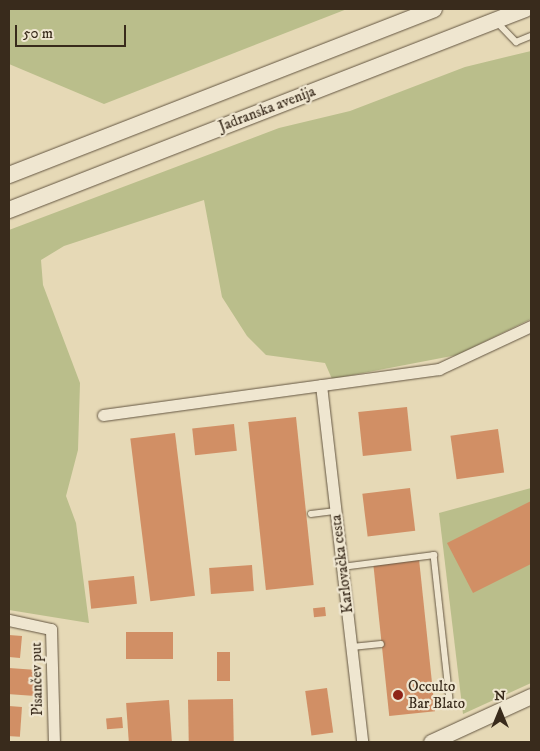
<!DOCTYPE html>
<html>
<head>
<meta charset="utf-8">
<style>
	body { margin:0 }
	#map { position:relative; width:540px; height:751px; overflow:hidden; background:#e6d9b6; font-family:"IM FELL DW Pica",serif }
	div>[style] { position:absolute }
	.green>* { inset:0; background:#babe8b }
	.building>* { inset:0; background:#d18f65; transform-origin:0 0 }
	.roads { filter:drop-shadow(0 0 1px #645642) drop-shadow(0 0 1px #645642) }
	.service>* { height:5.5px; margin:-2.75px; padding:0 2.75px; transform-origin:2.75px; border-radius:2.75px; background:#efe6d0 }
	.minor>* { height:11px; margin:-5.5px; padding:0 5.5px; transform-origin:5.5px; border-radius:5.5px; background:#efe6d0 }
	.tertiary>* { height:15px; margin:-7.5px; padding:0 7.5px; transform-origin:7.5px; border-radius:7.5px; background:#efe6d0 }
	.secondary>* { height:16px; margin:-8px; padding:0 8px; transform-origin:8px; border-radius:8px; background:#efe6d0 }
	.dots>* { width:14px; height:14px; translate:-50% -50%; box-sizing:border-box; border:2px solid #efe6d0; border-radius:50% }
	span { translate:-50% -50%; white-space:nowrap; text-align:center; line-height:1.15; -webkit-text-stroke:4.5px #efe6d0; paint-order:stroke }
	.street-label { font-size:15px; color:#392b1c }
	.poi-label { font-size:15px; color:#392b1c }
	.left { translate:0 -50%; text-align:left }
	.frame { position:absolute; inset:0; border:10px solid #392b1c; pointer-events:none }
	.north { position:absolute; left:475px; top:686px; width:50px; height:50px; -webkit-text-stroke:4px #efe6d0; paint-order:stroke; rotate:0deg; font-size:14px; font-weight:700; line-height:20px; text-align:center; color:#392b1c }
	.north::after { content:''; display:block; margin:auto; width:18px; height:22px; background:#392b1c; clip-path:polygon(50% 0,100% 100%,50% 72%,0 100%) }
	.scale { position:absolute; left:15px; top:25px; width:111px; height:22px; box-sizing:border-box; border:2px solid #392b1c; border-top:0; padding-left:6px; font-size:15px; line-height:18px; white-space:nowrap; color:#392b1c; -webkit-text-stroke:4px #efe6d0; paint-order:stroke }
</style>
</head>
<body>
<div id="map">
	<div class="green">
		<div style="clip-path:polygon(9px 9px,347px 9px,104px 104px,9px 64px)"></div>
		<div style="clip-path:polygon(531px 51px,531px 319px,457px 355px,332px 379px,325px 363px,266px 355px,247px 336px,222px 297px,204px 200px,64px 246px,41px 260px,43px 285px,80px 383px,78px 450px,66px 496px,76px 523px,89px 623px,9px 610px,9px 230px,279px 128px,350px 111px,465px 67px)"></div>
		<div style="clip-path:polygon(531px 488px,531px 683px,463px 714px,439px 513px)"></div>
	</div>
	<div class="building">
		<div style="left:407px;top:407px;width:44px;height:49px;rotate:84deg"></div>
		<div style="left:296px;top:417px;width:169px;height:48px;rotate:84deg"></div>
		<div style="left:234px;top:424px;width:27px;height:42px;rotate:84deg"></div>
		<div style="left:498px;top:429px;width:44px;height:48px;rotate:82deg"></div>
		<div style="left:175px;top:433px;width:164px;height:45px;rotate:83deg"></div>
		<div style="left:410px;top:488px;width:43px;height:48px;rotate:83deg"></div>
		<div style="clip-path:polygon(531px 501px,531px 564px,473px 593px,447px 543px)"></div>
		<div style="left:419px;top:559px;width:153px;height:46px;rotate:84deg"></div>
		<div style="left:252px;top:565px;width:26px;height:43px;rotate:86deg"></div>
		<div style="left:134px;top:576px;width:28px;height:46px;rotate:84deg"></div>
		<div style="left:325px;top:607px;width:9px;height:12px;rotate:84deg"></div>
		<div style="left:126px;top:632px;width:47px;height:27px"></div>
		<div style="clip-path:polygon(9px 635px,22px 636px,20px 658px,9px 657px)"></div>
		<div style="left:217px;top:652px;width:13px;height:29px"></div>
		<div style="left:9px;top:668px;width:28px;height:26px;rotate:4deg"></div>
		<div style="left:327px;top:688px;width:45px;height:22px;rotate:82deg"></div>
		<div style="left:233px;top:699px;width:43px;height:45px;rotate:89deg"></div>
		<div style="left:169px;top:700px;width:42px;height:43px;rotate:86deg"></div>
		<div style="left:9px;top:706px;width:13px;height:30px;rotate:4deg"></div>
		<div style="left:122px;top:717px;width:11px;height:16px;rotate:85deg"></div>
	</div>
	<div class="roads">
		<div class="service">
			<div style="left:497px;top:22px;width:28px;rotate:46deg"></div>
			<div style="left:516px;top:42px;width:16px;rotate:-22deg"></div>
			<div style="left:311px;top:514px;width:25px;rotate:-7deg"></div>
			<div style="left:342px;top:567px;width:93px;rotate:-7.4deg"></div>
			<div style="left:434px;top:555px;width:146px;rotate:83.7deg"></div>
			<div style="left:352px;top:647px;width:29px;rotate:-6deg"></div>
		</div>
		<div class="minor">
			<div style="left:321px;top:385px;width:359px;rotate:83.4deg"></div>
			<div style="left:103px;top:415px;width:339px;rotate:-7.8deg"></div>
			<div style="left:439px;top:369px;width:102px;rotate:-25.1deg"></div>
			<div style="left:9px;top:620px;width:43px;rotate:12.1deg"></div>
			<div style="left:51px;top:629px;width:113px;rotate:88.5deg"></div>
		</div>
		<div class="tertiary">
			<div style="left:431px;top:742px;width:110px;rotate:-24.7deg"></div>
		</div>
		<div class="secondary">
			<div style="left:9px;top:175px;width:456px;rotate:-21.3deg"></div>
			<div style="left:9px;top:210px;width:554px;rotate:-21.28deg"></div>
		</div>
	</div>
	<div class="dots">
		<div style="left:398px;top:695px;background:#8f2418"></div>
	</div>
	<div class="street-label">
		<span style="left:267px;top:109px;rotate:-21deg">Jadranska avenija</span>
		<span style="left:342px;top:564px;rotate:-97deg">Karlovačka cesta</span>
		<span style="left:37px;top:679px;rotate:-91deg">Pisančev put</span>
	</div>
	<div class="poi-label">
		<span class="left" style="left:408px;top:695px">Occulto<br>Bar Blato</span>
	</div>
	<div class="frame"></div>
	<div class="north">N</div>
	<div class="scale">50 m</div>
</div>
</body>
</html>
